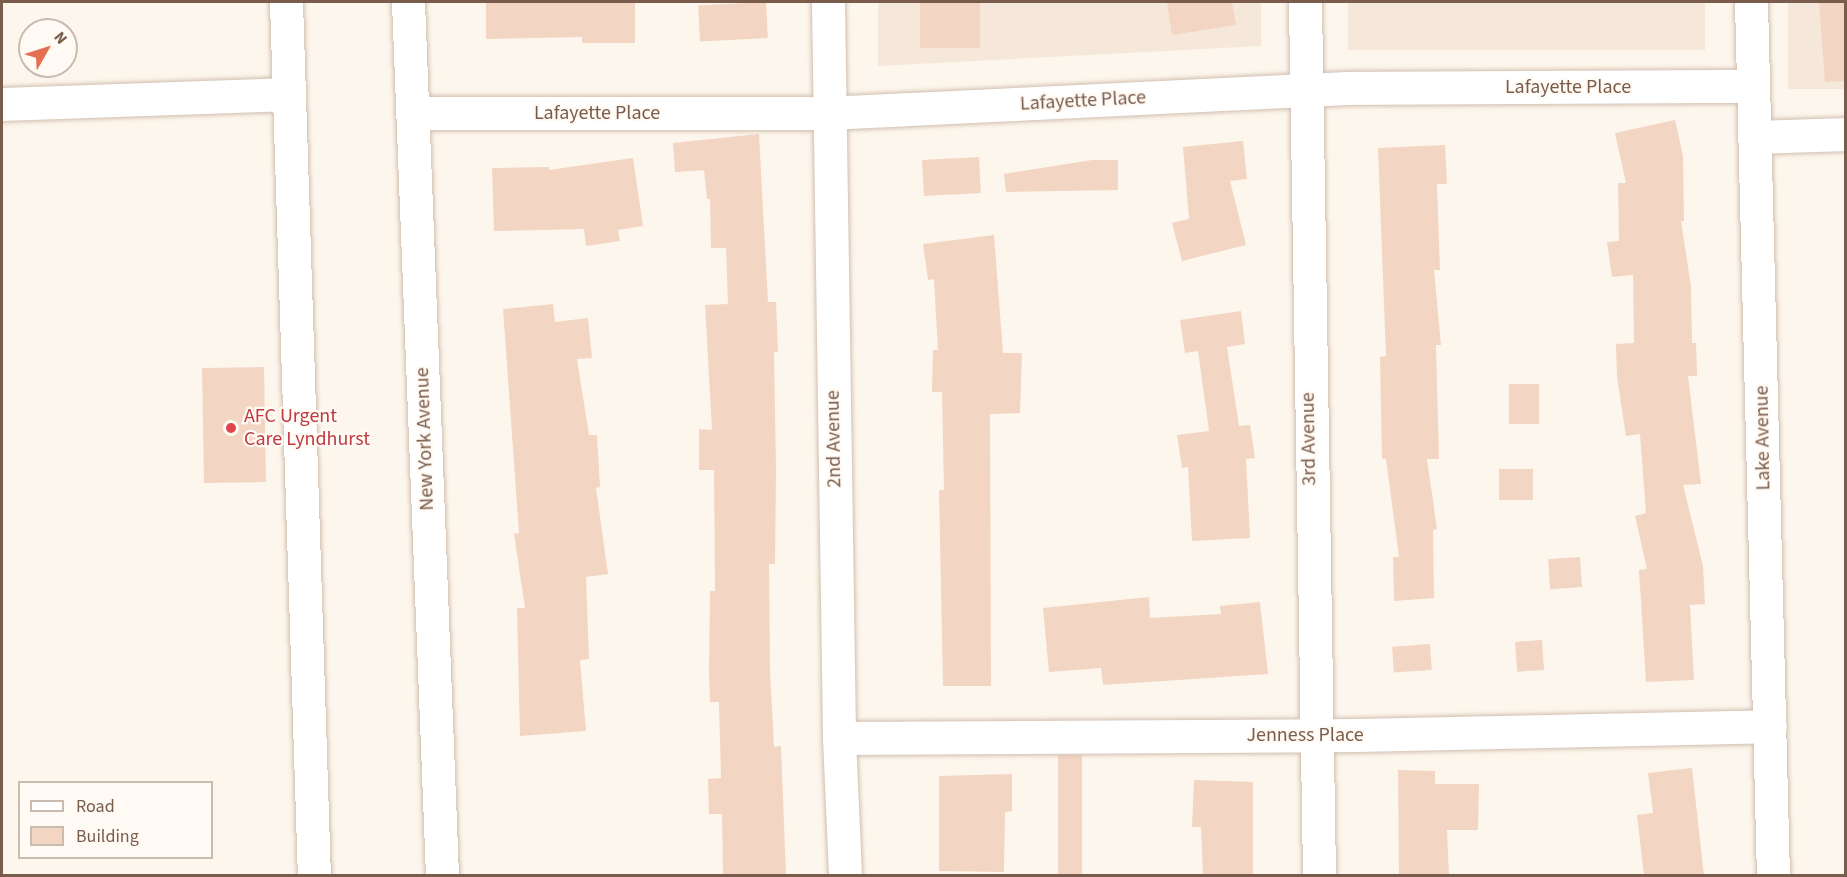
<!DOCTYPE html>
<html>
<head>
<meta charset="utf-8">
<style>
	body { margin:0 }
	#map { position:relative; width:1847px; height:877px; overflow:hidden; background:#fdf6ec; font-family:"Source Sans 3",sans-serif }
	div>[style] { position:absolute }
	.residential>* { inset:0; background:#f5e8da; transform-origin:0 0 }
	.building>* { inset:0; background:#f3d5c3; transform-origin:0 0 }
	.roads { filter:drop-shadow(0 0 2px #d1beb0) drop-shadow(0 0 2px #d1beb0) }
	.minor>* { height:33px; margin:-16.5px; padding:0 16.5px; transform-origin:16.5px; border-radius:16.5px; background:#fff }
	.dots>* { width:16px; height:16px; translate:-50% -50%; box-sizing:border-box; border:3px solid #fffaf3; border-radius:50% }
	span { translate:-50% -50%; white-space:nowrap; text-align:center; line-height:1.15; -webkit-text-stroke:4.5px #fffaf3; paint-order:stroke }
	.street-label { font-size:20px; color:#7a5c4d }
	.health-label { font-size:20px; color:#be3a42 }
	.left { translate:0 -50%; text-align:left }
	.frame { position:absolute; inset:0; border:3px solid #7a5c4d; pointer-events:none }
	.legend { position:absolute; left:18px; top:781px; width:195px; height:78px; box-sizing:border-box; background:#fffaf3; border:2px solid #cabbb1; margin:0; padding:8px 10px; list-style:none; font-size:18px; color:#7a5c4d }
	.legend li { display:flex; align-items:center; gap:12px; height:30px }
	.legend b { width:30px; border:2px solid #cabbb1 }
	.north { position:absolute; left:18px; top:18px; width:60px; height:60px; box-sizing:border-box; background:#fffaf3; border:2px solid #cabbb1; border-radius:50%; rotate:51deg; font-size:16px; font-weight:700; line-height:24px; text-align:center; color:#7a5c4d }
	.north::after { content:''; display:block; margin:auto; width:21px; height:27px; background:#e76f51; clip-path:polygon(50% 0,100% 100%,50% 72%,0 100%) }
</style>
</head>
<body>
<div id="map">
	<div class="residential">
		<div style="clip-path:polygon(878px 2px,1261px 2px,1261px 46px,878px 66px)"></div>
		<div style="left:1348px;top:2px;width:357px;height:48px"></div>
		<div style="left:1788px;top:2px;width:57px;height:87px"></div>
	</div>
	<div class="building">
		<div style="clip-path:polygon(486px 2px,635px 2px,635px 43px,582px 43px,582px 37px,486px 39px)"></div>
		<div style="left:766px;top:2px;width:36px;height:68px;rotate:87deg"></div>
		<div style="left:920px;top:2px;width:60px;height:46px"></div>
		<div style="clip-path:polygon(1167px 2px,1232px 2px,1236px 25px,1172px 35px)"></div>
		<div style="clip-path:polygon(1819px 2px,1845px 2px,1845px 81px,1825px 82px)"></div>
		<div style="clip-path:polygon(1675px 120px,1683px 156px,1684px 221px,1681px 221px,1691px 287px,1692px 343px,1696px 343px,1697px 376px,1688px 376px,1701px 484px,1683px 485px,1703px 566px,1705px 604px,1690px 605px,1694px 680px,1646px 682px,1639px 570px,1647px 569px,1635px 516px,1646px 513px,1640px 434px,1626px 436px,1617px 377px,1616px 344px,1634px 343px,1633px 275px,1612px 277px,1607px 242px,1619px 241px,1618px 183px,1626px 183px,1615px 133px)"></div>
		<div style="clip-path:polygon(759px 134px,768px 302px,776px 302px,778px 352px,774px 352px,776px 470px,775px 564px,769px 564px,770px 670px,774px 747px,781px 746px,786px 876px,723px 876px,722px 814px,709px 814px,708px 779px,721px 778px,719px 702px,710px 702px,709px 671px,710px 591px,715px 591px,714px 470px,699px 470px,699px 429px,712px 430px,705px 305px,728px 304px,726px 248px,711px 248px,710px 199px,707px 199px,704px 170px,675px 172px,673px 143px)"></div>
		<div style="clip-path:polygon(1243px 141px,1247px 179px,1230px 181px,1246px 245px,1182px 261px,1172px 223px,1189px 219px,1183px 147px)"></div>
		<div style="clip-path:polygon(1445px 145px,1447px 184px,1437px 184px,1440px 270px,1434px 270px,1441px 345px,1436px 345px,1439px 459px,1427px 459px,1437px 529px,1433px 530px,1434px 598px,1394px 601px,1393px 557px,1399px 557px,1386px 459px,1382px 459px,1380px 357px,1386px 356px,1378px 148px)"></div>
		<div style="left:979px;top:157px;width:36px;height:57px;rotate:87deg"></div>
		<div style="clip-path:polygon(633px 158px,643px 226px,618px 230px,620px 241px,586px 246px,584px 229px,494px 231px,492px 168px,549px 167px,549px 170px)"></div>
		<div style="clip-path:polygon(1092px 160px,1118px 160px,1118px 190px,1006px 192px,1004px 174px)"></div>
		<div style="clip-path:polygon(994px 235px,1003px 353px,1022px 353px,1020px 413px,990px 414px,991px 686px,943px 686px,939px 490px,944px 490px,942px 392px,932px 392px,933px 350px,938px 350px,934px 279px,928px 280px,923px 244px)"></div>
		<div style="clip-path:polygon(553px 304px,555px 322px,588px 318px,592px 358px,577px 359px,589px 435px,597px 435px,600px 487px,596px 488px,608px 574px,586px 577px,589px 659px,580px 660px,586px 731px,520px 736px,517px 608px,525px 608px,514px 534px,519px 533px,503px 309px)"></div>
		<div style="clip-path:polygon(1241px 311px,1245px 344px,1227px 347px,1239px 426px,1250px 425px,1255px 458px,1246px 459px,1250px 538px,1192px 541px,1188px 467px,1182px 468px,1177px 435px,1209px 431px,1198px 351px,1185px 353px,1180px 320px)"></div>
		<div style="left:264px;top:367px;width:115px;height:62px;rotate:89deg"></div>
		<div style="left:1539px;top:384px;width:40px;height:30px;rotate:90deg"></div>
		<div style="left:1499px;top:469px;width:34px;height:31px"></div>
		<div style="left:1580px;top:557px;width:30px;height:32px;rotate:86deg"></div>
		<div style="clip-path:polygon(1149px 597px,1150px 618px,1221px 614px,1220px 606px,1260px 602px,1268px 674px,1103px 685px,1101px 668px,1049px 672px,1043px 608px)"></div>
		<div style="left:1542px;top:640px;width:30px;height:27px;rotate:86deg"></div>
		<div style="left:1430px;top:644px;width:26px;height:38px;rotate:86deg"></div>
		<div style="left:1058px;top:755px;width:24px;height:122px"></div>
		<div style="clip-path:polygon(1692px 768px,1704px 876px,1644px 876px,1637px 815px,1653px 813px,1648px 773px)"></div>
		<div style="clip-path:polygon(1398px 770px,1435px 771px,1435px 784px,1479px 784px,1478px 830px,1447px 830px,1449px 876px,1399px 876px)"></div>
		<div style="clip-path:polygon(1012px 774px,1012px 811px,1005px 812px,1004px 872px,939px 871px,939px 776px)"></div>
		<div style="clip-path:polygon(1194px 780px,1253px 782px,1253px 876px,1203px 876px,1201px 827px,1192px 827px)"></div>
	</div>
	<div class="roads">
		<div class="minor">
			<div style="left:286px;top:2px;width:874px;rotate:88.17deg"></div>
			<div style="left:408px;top:2px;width:875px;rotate:87.77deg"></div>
			<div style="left:828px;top:2px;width:736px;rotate:89.14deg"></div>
			<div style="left:839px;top:738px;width:138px;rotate:87.5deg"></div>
			<div style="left:1305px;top:2px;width:874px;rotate:89.08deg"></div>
			<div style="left:1751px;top:2px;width:874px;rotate:88.56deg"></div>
			<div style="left:2px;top:104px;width:287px;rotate:-2deg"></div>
			<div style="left:412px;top:113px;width:415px"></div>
			<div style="left:827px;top:113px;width:521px;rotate:-2.75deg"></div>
			<div style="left:1347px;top:88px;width:406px;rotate:-0.3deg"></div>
			<div style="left:1755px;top:137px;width:91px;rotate:-1.9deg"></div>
			<div style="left:839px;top:738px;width:518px;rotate:-0.33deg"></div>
			<div style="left:1357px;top:735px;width:413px;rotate:-1.2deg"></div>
		</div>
	</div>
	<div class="dots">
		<div style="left:231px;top:428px;background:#e0444e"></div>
	</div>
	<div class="street-label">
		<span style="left:1568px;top:87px">Lafayette Place</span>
		<span style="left:1083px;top:101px;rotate:-3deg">Lafayette Place</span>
		<span style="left:597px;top:113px">Lafayette Place</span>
		<span style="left:1763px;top:438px;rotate:-91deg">Lake Avenue</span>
		<span style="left:425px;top:439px;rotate:-92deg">New York Avenue</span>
		<span style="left:834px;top:439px;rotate:-91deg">2nd Avenue</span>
		<span style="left:1309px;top:439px;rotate:-91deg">3rd Avenue</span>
		<span style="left:1305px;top:735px">Jenness Place</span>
	</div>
	<div class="health-label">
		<span class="left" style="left:244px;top:428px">AFC Urgent<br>Care Lyndhurst</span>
	</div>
	<div class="frame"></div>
	<ul class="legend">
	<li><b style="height:8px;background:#fff"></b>Road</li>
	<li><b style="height:16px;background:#f3d5c3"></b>Building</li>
	</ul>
	<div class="north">N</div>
</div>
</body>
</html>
